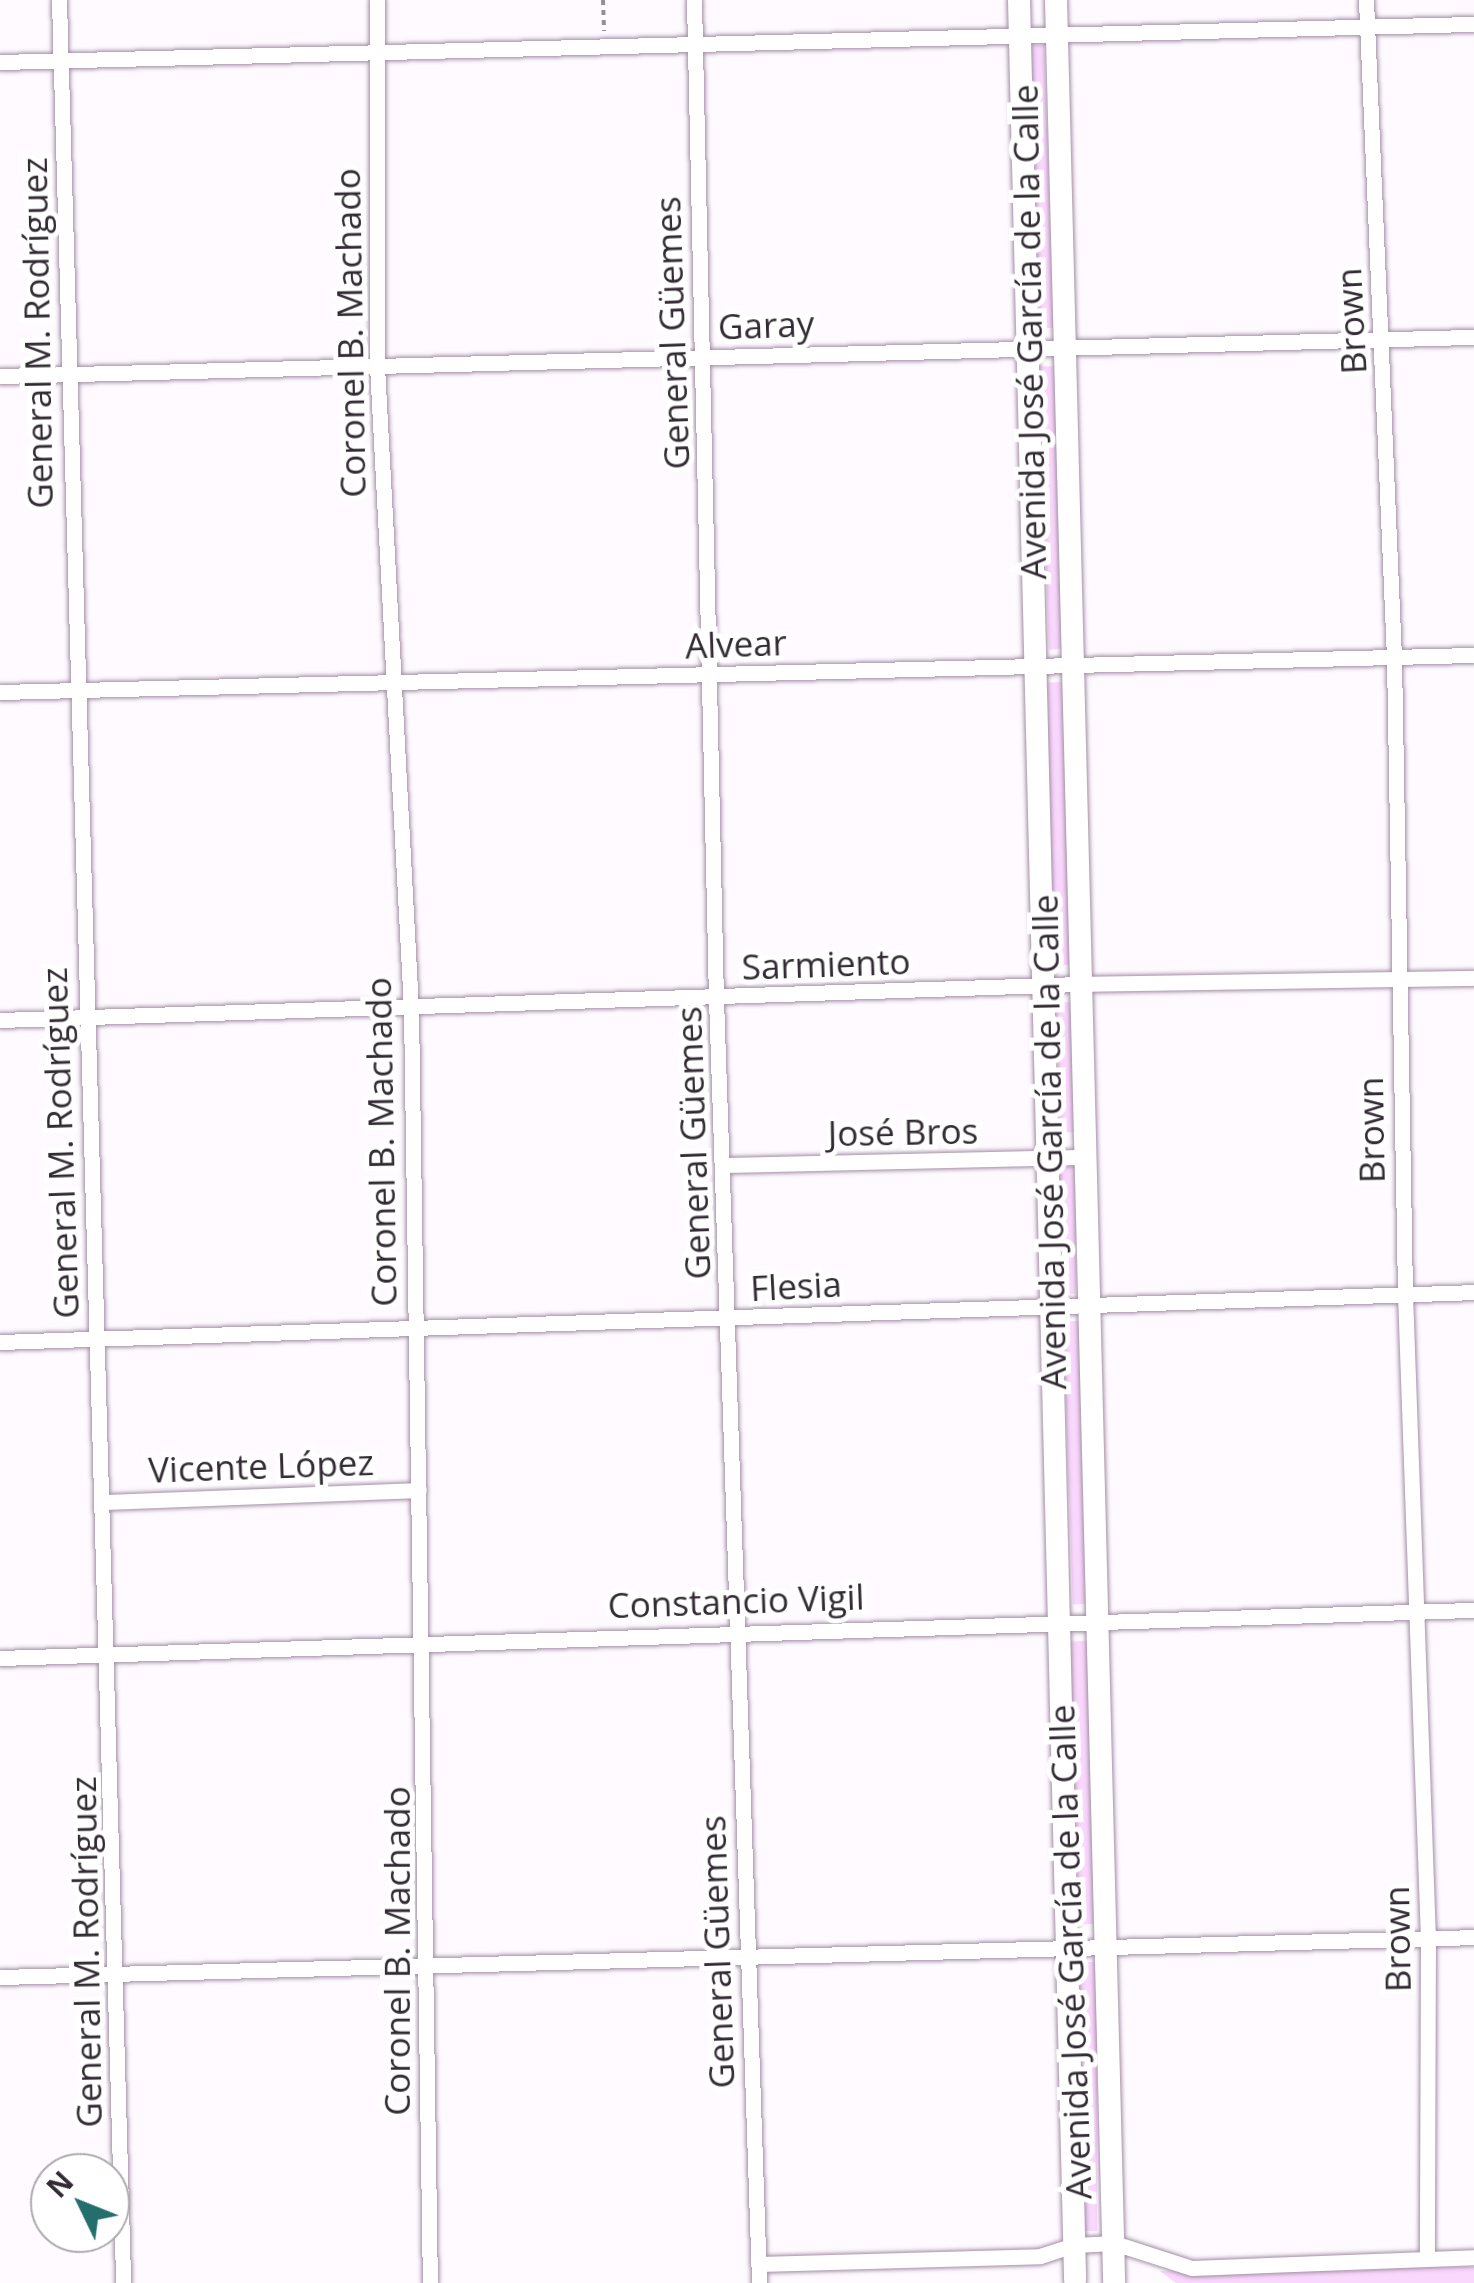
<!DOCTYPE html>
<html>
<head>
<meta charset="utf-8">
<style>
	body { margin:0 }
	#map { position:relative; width:1474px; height:2283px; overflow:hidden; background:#fefaff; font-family:"Open Sans",sans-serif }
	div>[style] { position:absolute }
	.green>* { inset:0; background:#fad7fd; transform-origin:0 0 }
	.path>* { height:4px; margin-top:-2px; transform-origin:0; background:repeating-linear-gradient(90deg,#948e95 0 5px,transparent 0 10px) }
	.roads { filter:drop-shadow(0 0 2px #a38ea5) drop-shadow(0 0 2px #a38ea5) }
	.street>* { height:15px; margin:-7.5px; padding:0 7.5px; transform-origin:7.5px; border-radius:7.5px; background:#fff }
	.secondary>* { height:22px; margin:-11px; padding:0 11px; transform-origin:11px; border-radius:11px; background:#fff }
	span { translate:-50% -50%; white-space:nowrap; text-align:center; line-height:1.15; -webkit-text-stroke:10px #fff; paint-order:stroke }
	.street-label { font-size:35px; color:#332b34 }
	.north { position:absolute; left:30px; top:2153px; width:100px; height:100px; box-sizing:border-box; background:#fff; border:2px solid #adaaae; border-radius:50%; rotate:313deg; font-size:28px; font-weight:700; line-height:40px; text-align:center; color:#332b34 }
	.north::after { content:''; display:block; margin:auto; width:35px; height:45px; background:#246f6e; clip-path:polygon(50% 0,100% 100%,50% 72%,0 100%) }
</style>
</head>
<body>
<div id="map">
	<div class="green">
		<div style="left:1044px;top:45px;width:283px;height:17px;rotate:88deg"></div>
		<div style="left:1056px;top:366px;width:283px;height:17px;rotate:88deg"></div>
		<div style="left:1062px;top:682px;width:283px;height:18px;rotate:88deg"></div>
		<div style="left:1073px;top:1002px;width:130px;height:17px;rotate:88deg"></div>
		<div style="left:1059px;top:1163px;width:17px;height:131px"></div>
		<div style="left:1080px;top:1321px;width:283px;height:17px;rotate:88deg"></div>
		<div style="left:1087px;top:1641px;width:283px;height:17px;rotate:88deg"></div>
		<div style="left:1079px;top:1962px;width:18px;height:269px"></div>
		<div style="clip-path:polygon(1474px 2267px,1474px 2283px,1176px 2283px,1160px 2271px)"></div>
	</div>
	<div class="path">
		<div style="left:603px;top:0;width:31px;rotate:88deg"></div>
	</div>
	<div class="roads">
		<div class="street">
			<div style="left:59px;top:0;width:2284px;rotate:88.39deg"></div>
			<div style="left:377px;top:0;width:366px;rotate:90deg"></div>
			<div style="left:377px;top:366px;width:643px;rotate:86.97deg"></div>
			<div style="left:411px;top:1008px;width:1275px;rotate:89.15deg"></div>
			<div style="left:694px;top:0;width:998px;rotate:88.74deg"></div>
			<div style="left:716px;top:998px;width:1286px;rotate:88.08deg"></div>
			<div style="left:1366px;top:0;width:658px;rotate:87.56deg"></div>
			<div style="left:1394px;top:657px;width:637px;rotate:89.01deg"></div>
			<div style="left:1405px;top:1294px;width:645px;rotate:87.96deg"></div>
			<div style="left:1428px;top:1939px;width:319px;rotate:90.2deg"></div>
			<div style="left:0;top:62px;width:1474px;rotate:-1.48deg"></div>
			<div style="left:0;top:376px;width:1475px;rotate:-1.52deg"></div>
			<div style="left:0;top:692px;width:1474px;rotate:-1.44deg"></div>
			<div style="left:0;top:1020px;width:1081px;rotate:-1.91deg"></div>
			<div style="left:1080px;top:984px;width:394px;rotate:-0.9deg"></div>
			<div style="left:723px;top:1165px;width:360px;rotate:-1.3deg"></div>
			<div style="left:0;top:1342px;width:1475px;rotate:-1.94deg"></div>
			<div style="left:106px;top:1502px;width:313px;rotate:-2.2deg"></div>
			<div style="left:0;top:1658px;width:1475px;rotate:-1.87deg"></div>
			<div style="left:0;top:1977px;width:1475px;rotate:-1.55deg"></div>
			<div style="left:759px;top:2264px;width:281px;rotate:-1.6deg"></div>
			<div style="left:1040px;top:2256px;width:36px;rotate:-18deg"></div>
			<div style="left:1074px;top:2245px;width:40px;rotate:-2.9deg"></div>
			<div style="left:1114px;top:2243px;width:82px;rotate:17.8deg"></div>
			<div style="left:1192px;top:2268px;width:282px;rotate:-2.2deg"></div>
		</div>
		<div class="secondary">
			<div style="left:1019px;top:0;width:2281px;rotate:88.59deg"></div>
			<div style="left:1056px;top:0;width:2283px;rotate:88.54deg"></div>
		</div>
	</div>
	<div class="street-label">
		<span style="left:1351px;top:321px;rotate:-93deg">Brown</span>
		<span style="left:766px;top:325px;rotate:-2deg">Garay</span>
		<span style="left:1029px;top:332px;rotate:-91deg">Avenida José García de la Calle</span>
		<span style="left:37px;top:333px;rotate:-91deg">General M. Rodríguez</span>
		<span style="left:350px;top:333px;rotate:-91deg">Coronel B. Machado</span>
		<span style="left:672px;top:333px;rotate:-92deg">General Güemes</span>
		<span style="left:736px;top:644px;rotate:-2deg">Alvear</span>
		<span style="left:826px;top:964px;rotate:-2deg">Sarmiento</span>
		<span style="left:1371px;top:1130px;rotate:-91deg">Brown</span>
		<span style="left:903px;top:1132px;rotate:-1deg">José Bros</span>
		<span style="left:381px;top:1142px;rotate:-91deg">Coronel B. Machado</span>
		<span style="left:1049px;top:1142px;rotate:-91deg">Avenida José García de la Calle</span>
		<span style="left:60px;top:1143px;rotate:-92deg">General M. Rodríguez</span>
		<span style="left:693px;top:1143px;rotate:-92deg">General Güemes</span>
		<span style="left:796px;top:1286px;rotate:-3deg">Flesia</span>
		<span style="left:261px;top:1466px;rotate:-2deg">Vicente López</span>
		<span style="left:736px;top:1601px;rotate:-2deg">Constancio Vigil</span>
		<span style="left:1397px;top:1939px;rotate:-91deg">Brown</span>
		<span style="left:397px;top:1951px;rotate:-90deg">Coronel B. Machado</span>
		<span style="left:86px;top:1952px;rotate:-91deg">General M. Rodríguez</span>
		<span style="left:717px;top:1952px;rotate:-92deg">General Güemes</span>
		<span style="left:1070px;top:1952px;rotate:-92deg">Avenida José García de la Calle</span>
	</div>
	<div class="north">N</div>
</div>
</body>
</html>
